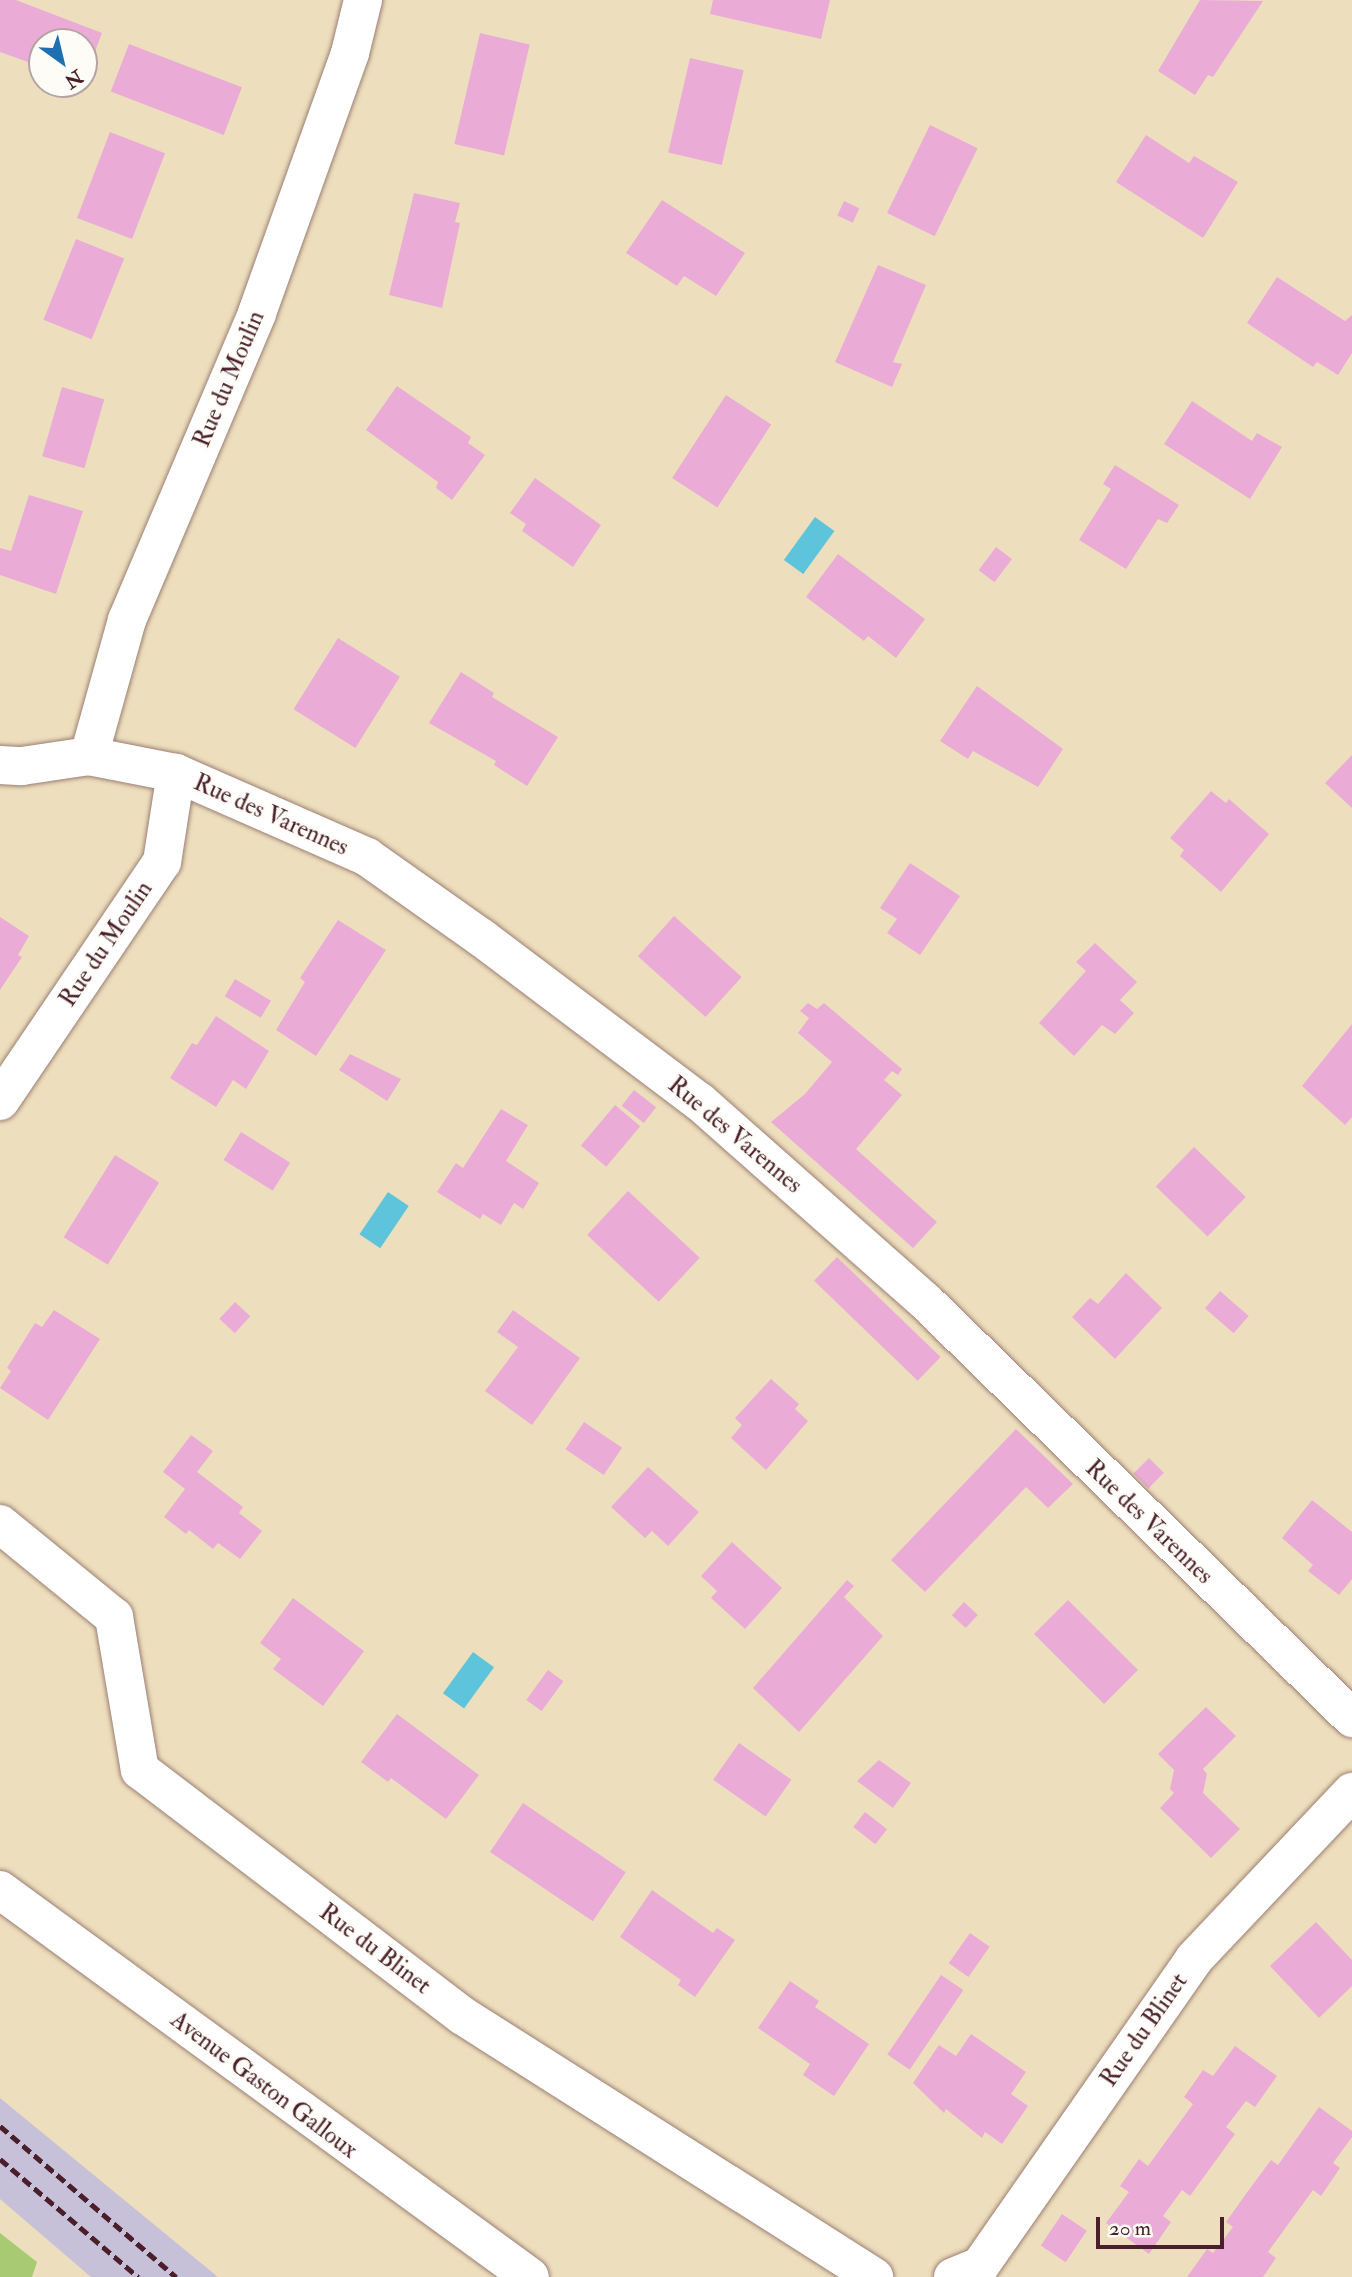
<!DOCTYPE html>
<html>
<head>
<meta charset="utf-8">
<style>
	body { margin:0 }
	#map { position:relative; width:1352px; height:2277px; overflow:hidden; background:#eddfbd; font-family:"IM FELL Double Pica",serif }
	div>[style] { position:absolute }
	.industrial>* { inset:0; background:#c7c0d9 }
	.green>* { inset:0; background:#a8ca72 }
	.water>* { inset:0; background:#5ec4db; transform-origin:0 0 }
	.building>* { inset:0; background:#eaacd7; transform-origin:0 0 }
	.roads { filter:drop-shadow(0 0 2px #9c7f74) drop-shadow(0 0 2px #9c7f74) }
	.minor>* { height:38px; margin:-19px; padding:0 19px; transform-origin:19px; border-radius:19px; background:#fff }
	.major>* { height:38px; margin:-19px; padding:0 19px; transform-origin:19px; border-radius:19px; background:#fff }
	.rail>* { height:5px; margin-top:-2.5px; transform-origin:0; background:repeating-linear-gradient(90deg,#4a1f2b 0 10px,transparent 0 15px) }
	span { translate:-50% -50%; white-space:nowrap; text-align:center; line-height:1.15; -webkit-text-stroke:5px #fdfcf7; paint-order:stroke }
	.street-label { font-size:24px; color:#4a1f2b }
	.north { position:absolute; left:28px; top:28px; width:70px; height:70px; box-sizing:border-box; background:#fdfcf7; border:2px solid #b5a4a5; border-radius:50%; rotate:146deg; font-size:19px; font-weight:700; line-height:28px; text-align:center; color:#4a1f2b }
	.north::after { content:''; display:block; margin:auto; width:24px; height:32px; background:#1f6fb2; clip-path:polygon(50% 0,100% 100%,50% 72%,0 100%) }
	.scale { position:absolute; left:1096px; top:2217px; width:128px; height:32px; box-sizing:border-box; border:4px solid #4a1f2b; border-top:0; padding-left:9px; font-size:21px; line-height:24px; white-space:nowrap; color:#4a1f2b; -webkit-text-stroke:5px #fdfcf7; paint-order:stroke }
</style>
</head>
<body>
<div id="map">
	<div class="industrial">
		<div style="clip-path:polygon(0 2098px,218px 2277px,91px 2277px,0 2199px)"></div>
	</div>
	<div class="green">
		<div style="clip-path:polygon(0 2233px,37px 2262px,32px 2277px,0 2277px)"></div>
	</div>
	<div class="water">
		<div style="left:815px;top:517px;width:24px;height:53px;rotate:36deg"></div>
		<div style="left:388px;top:1192px;width:25px;height:51px;rotate:34deg"></div>
		<div style="left:473px;top:1652px;width:26px;height:51px;rotate:36deg"></div>
	</div>
	<div class="building">
		<div style="clip-path:polygon(0 0,16px 0,102px 33px,85px 78px,84px 42px,42px 42px,42px 67px,0 52px)"></div>
		<div style="clip-path:polygon(713px 0,830px 0,821px 39px,710px 14px)"></div>
		<div style="clip-path:polygon(1200px 0,1263px 1px,1213px 77px,1208px 75px,1195px 95px,1158px 71px)"></div>
		<div style="left:480px;top:33px;width:51px;height:114px;rotate:13deg"></div>
		<div style="left:129px;top:44px;width:121px;height:51px;rotate:21deg"></div>
		<div style="left:690px;top:58px;width:55px;height:97px;rotate:13deg"></div>
		<div style="left:930px;top:125px;width:53px;height:98px;rotate:26deg"></div>
		<div style="left:110px;top:132px;width:59px;height:92px;rotate:21deg"></div>
		<div style="clip-path:polygon(1146px 135px,1189px 163px,1194px 156px,1238px 182px,1203px 238px,1116px 182px)"></div>
		<div style="clip-path:polygon(414px 193px,460px 203px,455px 222px,460px 223px,442px 308px,389px 295px)"></div>
		<div style="clip-path:polygon(662px 200px,745px 253px,716px 296px,684px 276px,677px 286px,626px 253px)"></div>
		<div style="left:844px;top:201px;width:17px;height:16px;rotate:25deg"></div>
		<div style="left:76px;top:239px;width:52px;height:87px;rotate:22deg"></div>
		<div style="clip-path:polygon(878px 265px,926px 285px,893px 362px,902px 364px,892px 387px,835px 362px)"></div>
		<div style="clip-path:polygon(1277px 277px,1345px 321px,1352px 315px,1352px 353px,1338px 375px,1317px 362px,1313px 367px,1247px 323px)"></div>
		<div style="clip-path:polygon(397px 386px,471px 437px,468px 443px,485px 455px,452px 500px,436px 488px,438px 482px,366px 430px)"></div>
		<div style="left:62px;top:387px;width:44px;height:72px;rotate:16deg"></div>
		<div style="left:726px;top:395px;width:54px;height:99px;rotate:33deg"></div>
		<div style="clip-path:polygon(1192px 401px,1252px 441px,1257px 433px,1282px 447px,1250px 499px,1164px 444px)"></div>
		<div style="clip-path:polygon(1115px 465px,1179px 505px,1167px 523px,1158px 519px,1126px 569px,1079px 540px,1111px 489px,1103px 484px)"></div>
		<div style="clip-path:polygon(535px 478px,601px 525px,573px 567px,522px 531px,526px 524px,510px 513px)"></div>
		<div style="clip-path:polygon(29px 495px,83px 511px,56px 594px,0 575px,0 548px,11px 551px)"></div>
		<div style="left:996px;top:547px;width:20px;height:29px;rotate:37deg"></div>
		<div style="clip-path:polygon(838px 554px,925px 619px,896px 658px,868px 636px,864px 641px,806px 597px)"></div>
		<div style="left:338px;top:638px;width:73px;height:84px;rotate:32deg"></div>
		<div style="clip-path:polygon(461px 672px,494px 693px,492px 697px,558px 737px,527px 786px,494px 765px,496px 761px,429px 723px)"></div>
		<div style="clip-path:polygon(977px 686px,1063px 749px,1038px 787px,973px 751px,968px 759px,940px 741px)"></div>
		<div style="clip-path:polygon(1352px 755px,1352px 808px,1325px 783px)"></div>
		<div style="clip-path:polygon(1211px 791px,1226px 803px,1229px 799px,1269px 834px,1221px 892px,1180px 856px,1184px 850px,1170px 838px)"></div>
		<div style="clip-path:polygon(910px 863px,960px 896px,920px 955px,887px 933px,897px 919px,880px 908px)"></div>
		<div style="left:674px;top:916px;width:91px;height:54px;rotate:42deg"></div>
		<div style="clip-path:polygon(0 917px,29px 936px,18px 955px,22px 957px,0 990px)"></div>
		<div style="clip-path:polygon(338px 920px,386px 950px,316px 1056px,276px 1030px,305px 982px,300px 978px)"></div>
		<div style="clip-path:polygon(1095px 943px,1137px 982px,1120px 1000px,1134px 1013px,1115px 1034px,1102px 1025px,1074px 1056px,1039px 1023px,1086px 971px,1076px 962px)"></div>
		<div style="left:235px;top:979px;width:42px;height:20px;rotate:31deg"></div>
		<div style="clip-path:polygon(808px 1003px,817px 1009px,824px 1003px,902px 1069px,898px 1075px,892px 1071px,884px 1080px,902px 1095px,856px 1149px,937px 1222px,913px 1248px,771px 1122px,805px 1094px,832px 1062px,798px 1033px,809px 1018px,800px 1011px)"></div>
		<div style="clip-path:polygon(216px 1016px,269px 1051px,246px 1089px,233px 1080px,216px 1107px,170px 1078px,192px 1043px,197px 1045px)"></div>
		<div style="clip-path:polygon(1352px 1024px,1352px 1117px,1345px 1125px,1302px 1086px)"></div>
		<div style="clip-path:polygon(350px 1054px,401px 1079px,387px 1101px,339px 1070px)"></div>
		<div style="left:634px;top:1090px;width:28px;height:20px;rotate:38deg"></div>
		<div style="left:615px;top:1105px;width:33px;height:53px;rotate:40deg"></div>
		<div style="clip-path:polygon(501px 1109px,528px 1125px,506px 1161px,539px 1183px,523px 1209px,514px 1203px,501px 1225px,483px 1214px,480px 1219px,437px 1192px,456px 1163px,463px 1168px)"></div>
		<div style="left:241px;top:1132px;width:58px;height:33px;rotate:32deg"></div>
		<div style="left:1194px;top:1147px;width:72px;height:55px;rotate:44deg"></div>
		<div style="left:115px;top:1155px;width:52px;height:97px;rotate:32deg"></div>
		<div style="left:628px;top:1191px;width:98px;height:60px;rotate:43deg"></div>
		<div style="left:837px;top:1257px;width:144px;height:33px;rotate:44deg"></div>
		<div style="clip-path:polygon(1126px 1273px,1162px 1308px,1115px 1359px,1072px 1317px,1090px 1298px,1098px 1304px)"></div>
		<div style="left:1220px;top:1291px;width:38px;height:23px;rotate:41deg"></div>
		<div style="left:235px;top:1302px;width:21px;height:23px;rotate:43deg"></div>
		<div style="clip-path:polygon(54px 1310px,100px 1339px,48px 1420px,0 1388px,11px 1371px,7px 1368px,35px 1323px,42px 1327px)"></div>
		<div style="clip-path:polygon(513px 1310px,580px 1358px,532px 1425px,485px 1391px,518px 1347px,497px 1332px)"></div>
		<div style="clip-path:polygon(771px 1379px,799px 1404px,795px 1409px,808px 1421px,766px 1470px,731px 1438px,742px 1425px,735px 1418px)"></div>
		<div style="left:584px;top:1422px;width:46px;height:33px;rotate:34deg"></div>
		<div style="clip-path:polygon(1016px 1429px,1073px 1484px,1048px 1508px,1026px 1487px,925px 1592px,891px 1560px)"></div>
		<div style="clip-path:polygon(191px 1435px,213px 1451px,197px 1472px,243px 1507px,239px 1513px,262px 1531px,240px 1559px,218px 1543px,213px 1549px,189px 1530px,186px 1534px,164px 1517px,185px 1489px,163px 1472px)"></div>
		<div style="left:1149px;top:1458px;width:21px;height:22px;rotate:45deg"></div>
		<div style="clip-path:polygon(648px 1467px,699px 1512px,668px 1546px,652px 1531px,645px 1538px,611px 1507px)"></div>
		<div style="clip-path:polygon(1312px 1500px,1352px 1532px,1352px 1579px,1339px 1595px,1308px 1571px,1313px 1565px,1282px 1538px)"></div>
		<div style="clip-path:polygon(732px 1542px,782px 1588px,745px 1629px,711px 1598px,717px 1591px,701px 1576px)"></div>
		<div style="clip-path:polygon(847px 1580px,854px 1586px,844px 1597px,883px 1636px,799px 1732px,753px 1688px)"></div>
		<div style="clip-path:polygon(293px 1598px,364px 1651px,323px 1706px,273px 1669px,281px 1659px,260px 1643px)"></div>
		<div style="left:1068px;top:1600px;width:99px;height:48px;rotate:45deg"></div>
		<div style="left:964px;top:1602px;width:19px;height:18px;rotate:43deg"></div>
		<div style="left:548px;top:1670px;width:19px;height:37px;rotate:36deg"></div>
		<div style="clip-path:polygon(1206px 1707px,1236px 1736px,1203px 1769px,1207px 1774px,1203px 1793px,1240px 1829px,1211px 1858px,1160px 1808px,1174px 1793px,1170px 1789px,1174px 1770px,1158px 1754px)"></div>
		<div style="clip-path:polygon(397px 1714px,479px 1775px,446px 1819px,391px 1778px,388px 1782px,361px 1762px)"></div>
		<div style="left:739px;top:1743px;width:64px;height:45px;rotate:35deg"></div>
		<div style="clip-path:polygon(879px 1760px,911px 1783px,893px 1808px,857px 1781px)"></div>
		<div style="left:523px;top:1803px;width:124px;height:59px;rotate:34deg"></div>
		<div style="left:865px;top:1812px;width:28px;height:19px;rotate:38deg"></div>
		<div style="clip-path:polygon(652px 1890px,713px 1933px,717px 1928px,735px 1940px,695px 1997px,678px 1985px,681px 1980px,620px 1937px)"></div>
		<div style="clip-path:polygon(1316px 1922px,1352px 1960px,1352px 1986px,1319px 2018px,1270px 1966px)"></div>
		<div style="left:970px;top:1933px;width:24px;height:37px;rotate:35deg"></div>
		<div style="left:941px;top:1975px;width:27px;height:96px;rotate:34deg"></div>
		<div style="clip-path:polygon(790px 1981px,819px 2001px,815px 2007px,869px 2044px,834px 2096px,803px 2075px,810px 2064px,758px 2028px)"></div>
		<div style="clip-path:polygon(971px 2034px,1026px 2072px,1011px 2094px,1028px 2106px,1002px 2144px,985px 2132px,982px 2138px,946px 2109px,944px 2113px,913px 2083px,939px 2045px,956px 2056px)"></div>
		<div style="clip-path:polygon(1235px 2046px,1277px 2076px,1255px 2107px,1246px 2101px,1226px 2127px,1235px 2134px,1190px 2196px,1182px 2190px,1163px 2216px,1171px 2222px,1149px 2254px,1106px 2223px,1129px 2192px,1120px 2186px,1139px 2159px,1148px 2166px,1193px 2104px,1184px 2097px,1203px 2070px,1213px 2076px)"></div>
		<div style="clip-path:polygon(1319px 2107px,1352px 2131px,1352px 2137px,1333px 2163px,1340px 2168px,1321px 2196px,1313px 2190px,1268px 2252px,1276px 2258px,1263px 2277px,1187px 2277px,1207px 2249px,1213px 2253px,1233px 2227px,1226px 2222px,1248px 2191px,1271px 2160px,1278px 2165px)"></div>
		<div style="left:1062px;top:2214px;width:30px;height:38px;rotate:34deg"></div>
	</div>
	<div class="roads">
		<div class="minor">
			<div style="left:89px;top:756px;width:141px;rotate:-74.4deg"></div>
			<div style="left:127px;top:620px;width:333px;rotate:-67deg"></div>
			<div style="left:257px;top:313px;width:276px;rotate:-70.3deg"></div>
			<div style="left:350px;top:53px;width:55px;rotate:-76.2deg"></div>
			<div style="left:0;top:765px;width:22px;rotate:3deg"></div>
			<div style="left:22px;top:766px;width:68px;rotate:-8.5deg"></div>
			<div style="left:89px;top:756px;width:89px;rotate:11.1deg"></div>
			<div style="left:176px;top:773px;width:209px;rotate:23.7deg"></div>
			<div style="left:367px;top:857px;width:141px;rotate:35.2deg"></div>
			<div style="left:482px;top:938px;width:273px;rotate:37deg"></div>
			<div style="left:700px;top:1102px;width:300px;rotate:41.5deg"></div>
			<div style="left:925px;top:1301px;width:597px;rotate:44.32deg"></div>
			<div style="left:0;top:1101px;width:289px;rotate:-55.9deg"></div>
			<div style="left:162px;top:862px;width:90px;rotate:-81.1deg"></div>
			<div style="left:0;top:1524px;width:147px;rotate:39.2deg"></div>
			<div style="left:114px;top:1617px;width:155px;rotate:80.4deg"></div>
			<div style="left:140px;top:1770px;width:406px;rotate:37.3deg"></div>
			<div style="left:463px;top:2016px;width:487px;rotate:32.4deg"></div>
			<div style="left:953px;top:2277px;width:29px;rotate:-22deg"></div>
			<div style="left:980px;top:2266px;width:374px;rotate:-55.1deg"></div>
			<div style="left:1194px;top:1959px;width:230px;rotate:-46.6deg"></div>
		</div>
		<div class="major">
			<div style="left:0;top:1890px;width:656px;rotate:36.14deg"></div>
		</div>
	</div>
	<div class="rail">
		<div style="left:0;top:2126px;width:232px;rotate:40.6deg"></div>
		<div style="left:0;top:2159px;width:182px;rotate:40.5deg"></div>
	</div>
	<div class="street-label">
		<span style="left:229px;top:379px;rotate:-67deg">Rue du Moulin</span>
		<span style="left:271px;top:815px;rotate:24deg">Rue des Varennes</span>
		<span style="left:106px;top:944px;rotate:-56deg">Rue du Moulin</span>
		<span style="left:735px;top:1135px;rotate:40deg">Rue des Varennes</span>
		<span style="left:1149px;top:1522px;rotate:44deg">Rue des Varennes</span>
		<span style="left:375px;top:1949px;rotate:37deg">Rue du Blinet</span>
		<span style="left:1144px;top:2030px;rotate:-55deg">Rue du Blinet</span>
		<span style="left:264px;top:2085px;rotate:37deg">Avenue Gaston Galloux</span>
	</div>
	<div class="north">N</div>
	<div class="scale">20 m</div>
</div>
</body>
</html>
